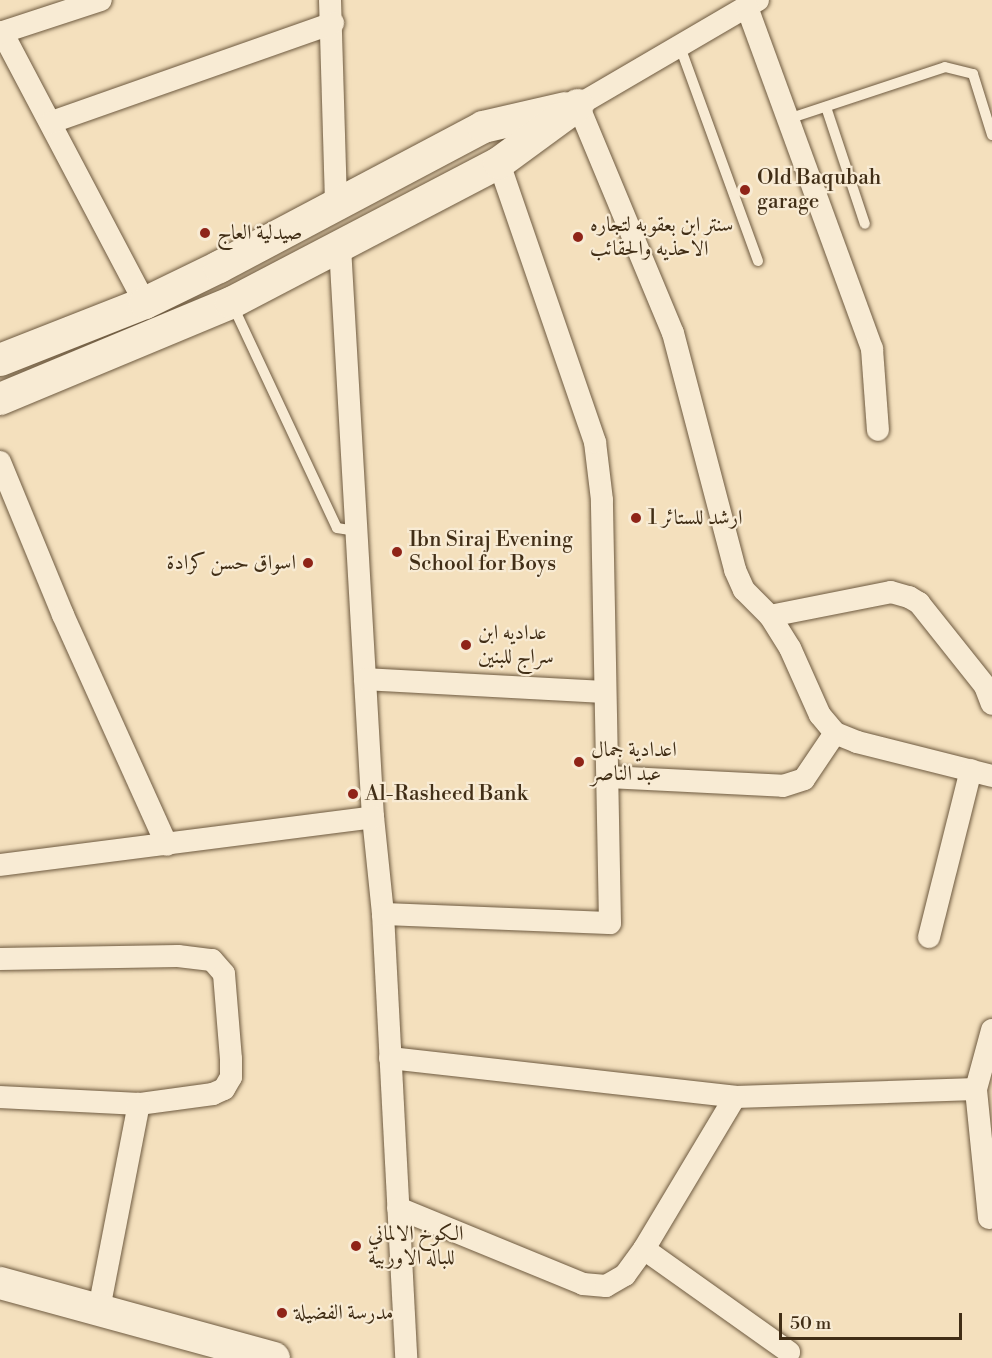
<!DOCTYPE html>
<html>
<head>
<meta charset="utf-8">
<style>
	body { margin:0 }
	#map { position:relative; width:992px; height:1358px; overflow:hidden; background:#f4e0bd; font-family:"Libre Bodoni",Amiri,serif }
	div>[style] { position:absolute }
	.roads { filter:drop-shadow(0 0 2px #6e5a40) drop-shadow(0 0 2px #6e5a40) }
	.lane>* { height:10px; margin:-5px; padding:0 5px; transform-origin:5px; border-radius:5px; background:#f8ebd4 }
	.street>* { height:22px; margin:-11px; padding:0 11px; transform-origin:11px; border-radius:11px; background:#f8ebd4 }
	.secondary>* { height:32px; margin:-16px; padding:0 16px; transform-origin:16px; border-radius:16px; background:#f8ebd4 }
	.dots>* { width:16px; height:16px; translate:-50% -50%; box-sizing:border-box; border:3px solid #f8ebd4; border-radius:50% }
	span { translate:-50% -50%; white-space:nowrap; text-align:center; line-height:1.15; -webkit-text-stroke:4.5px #f8ebd4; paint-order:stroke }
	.poi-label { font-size:21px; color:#412e16 }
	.left { translate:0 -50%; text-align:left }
	.right { translate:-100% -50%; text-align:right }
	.scale { position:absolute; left:779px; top:1313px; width:183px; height:27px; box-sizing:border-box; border:3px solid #412e16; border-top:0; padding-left:8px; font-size:18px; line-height:21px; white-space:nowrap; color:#412e16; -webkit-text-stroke:4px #f8ebd4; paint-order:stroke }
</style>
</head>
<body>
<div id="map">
	<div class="roads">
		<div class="lane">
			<div style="left:679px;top:44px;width:231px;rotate:70deg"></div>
			<div style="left:826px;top:107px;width:123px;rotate:71.6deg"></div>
			<div style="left:788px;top:119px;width:165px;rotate:-18.3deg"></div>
			<div style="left:945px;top:67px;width:29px;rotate:14deg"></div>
			<div style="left:973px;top:74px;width:64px;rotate:72.7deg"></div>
			<div style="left:233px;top:306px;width:245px;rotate:64.9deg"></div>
			<div style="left:337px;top:528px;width:20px;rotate:9deg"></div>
		</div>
		<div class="street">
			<div style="left:330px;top:0;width:207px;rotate:88.3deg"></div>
			<div style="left:758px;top:0;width:208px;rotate:149.7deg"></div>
			<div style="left:578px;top:105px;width:247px;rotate:67.4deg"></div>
			<div style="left:673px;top:333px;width:245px;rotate:75.3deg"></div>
			<div style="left:735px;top:570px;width:22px;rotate:66deg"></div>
			<div style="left:744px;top:590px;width:37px;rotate:45deg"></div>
			<div style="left:770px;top:616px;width:38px;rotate:58deg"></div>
			<div style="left:790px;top:648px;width:73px;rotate:65.9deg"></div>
			<div style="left:820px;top:715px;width:23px;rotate:50deg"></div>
			<div style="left:835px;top:733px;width:24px;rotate:22deg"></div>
			<div style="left:857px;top:742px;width:139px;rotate:14.1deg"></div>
			<div style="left:747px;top:7px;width:364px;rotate:69.9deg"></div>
			<div style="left:872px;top:349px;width:81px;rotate:85.8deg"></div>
			<div style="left:2px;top:32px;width:306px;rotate:62.2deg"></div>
			<div style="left:0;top:33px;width:106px;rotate:-18.1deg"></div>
			<div style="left:52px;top:122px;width:298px;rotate:-19.4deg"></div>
			<div style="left:340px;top:247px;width:571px;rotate:86.69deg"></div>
			<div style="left:373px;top:817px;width:98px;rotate:84.1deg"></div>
			<div style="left:383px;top:914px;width:445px;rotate:87deg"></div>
			<div style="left:0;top:462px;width:165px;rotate:67.6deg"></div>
			<div style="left:63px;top:615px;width:252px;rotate:65.7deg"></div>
			<div style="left:770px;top:616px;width:123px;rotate:-11.2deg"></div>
			<div style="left:891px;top:592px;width:19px;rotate:16deg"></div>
			<div style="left:909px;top:597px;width:12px;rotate:31deg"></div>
			<div style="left:919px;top:603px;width:106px;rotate:51.5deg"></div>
			<div style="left:985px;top:686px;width:19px;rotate:69deg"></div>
			<div style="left:365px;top:679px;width:238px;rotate:3.1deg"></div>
			<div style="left:608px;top:777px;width:175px;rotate:2.9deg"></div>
			<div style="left:783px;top:786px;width:22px;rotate:-18deg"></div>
			<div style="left:804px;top:779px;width:55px;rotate:-56deg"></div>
			<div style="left:0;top:865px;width:376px;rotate:-7.3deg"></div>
			<div style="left:383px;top:914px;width:227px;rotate:2.3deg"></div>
			<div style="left:610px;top:923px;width:423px;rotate:-91.1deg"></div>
			<div style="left:602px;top:500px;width:58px;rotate:-96.9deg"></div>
			<div style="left:595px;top:442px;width:295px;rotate:-109deg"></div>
			<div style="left:929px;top:937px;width:172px;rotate:-75.9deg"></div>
			<div style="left:0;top:959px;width:178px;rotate:-1deg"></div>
			<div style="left:178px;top:956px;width:34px;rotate:7deg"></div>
			<div style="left:212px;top:960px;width:18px;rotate:49deg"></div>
			<div style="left:224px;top:974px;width:85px;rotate:85.3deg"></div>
			<div style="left:231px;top:1059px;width:18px;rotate:90deg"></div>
			<div style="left:231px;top:1077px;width:14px;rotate:120deg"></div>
			<div style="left:224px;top:1089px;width:12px;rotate:156deg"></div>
			<div style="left:213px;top:1094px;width:75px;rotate:172.3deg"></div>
			<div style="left:139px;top:1104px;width:139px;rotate:-177.1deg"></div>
			<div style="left:390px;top:1058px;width:347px;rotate:6.4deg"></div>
			<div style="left:735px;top:1097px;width:241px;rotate:-1.9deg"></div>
			<div style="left:398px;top:1208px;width:200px;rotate:22.3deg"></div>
			<div style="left:583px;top:1284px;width:23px;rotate:5deg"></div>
			<div style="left:606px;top:1286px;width:22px;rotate:-30deg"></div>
			<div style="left:625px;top:1275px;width:32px;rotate:-54deg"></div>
			<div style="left:644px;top:1249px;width:177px;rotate:-59.1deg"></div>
			<div style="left:989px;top:1218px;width:130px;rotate:-95.8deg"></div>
			<div style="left:976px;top:1089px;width:61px;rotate:-74.8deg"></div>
			<div style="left:644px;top:1249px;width:178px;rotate:35.4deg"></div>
			<div style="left:99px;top:1309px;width:209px;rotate:-79deg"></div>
		</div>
		<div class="secondary">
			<div style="left:0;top:360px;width:156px;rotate:-21.5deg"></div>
			<div style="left:145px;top:303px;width:82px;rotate:-25.9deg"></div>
			<div style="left:219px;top:267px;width:299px;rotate:-27.9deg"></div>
			<div style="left:483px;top:127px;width:84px;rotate:-13deg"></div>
			<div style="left:0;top:399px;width:250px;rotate:-22.6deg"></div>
			<div style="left:231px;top:303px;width:302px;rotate:-27.6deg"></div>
			<div style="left:499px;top:163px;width:98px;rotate:-36.3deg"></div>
			<div style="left:0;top:1283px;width:284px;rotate:15.3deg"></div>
		</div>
	</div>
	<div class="dots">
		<div style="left:745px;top:190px;background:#8f2418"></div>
		<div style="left:205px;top:233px;background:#8f2418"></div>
		<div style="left:578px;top:237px;background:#8f2418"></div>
		<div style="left:636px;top:518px;background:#8f2418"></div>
		<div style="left:397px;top:552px;background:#8f2418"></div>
		<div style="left:308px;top:563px;background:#8f2418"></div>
		<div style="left:466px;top:645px;background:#8f2418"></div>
		<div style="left:579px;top:762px;background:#8f2418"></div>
		<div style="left:353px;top:794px;background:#8f2418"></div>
		<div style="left:356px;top:1246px;background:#8f2418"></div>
		<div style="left:282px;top:1313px;background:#8f2418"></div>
	</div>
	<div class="poi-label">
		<span class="left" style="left:757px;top:190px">Old Baqubah<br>garage</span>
		<span class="left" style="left:590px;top:237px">سنتر ابن بعقوبه لتجاره<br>الاحذيه والحقائب</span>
		<span class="left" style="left:217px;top:233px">صيدلية العاج</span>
		<span class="left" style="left:648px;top:518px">ارشد للستائر 1</span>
		<span class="left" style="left:409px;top:552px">Ibn Siraj Evening<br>School for Boys</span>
		<span class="right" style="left:296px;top:563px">اسواق حسن كرادة</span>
		<span class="left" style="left:478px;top:645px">عداديه ابن<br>سراج للبنين</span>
		<span class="left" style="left:591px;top:762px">اعدادية جمال<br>عبد الناصر</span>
		<span class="left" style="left:365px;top:794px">Al-Rasheed Bank</span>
		<span class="left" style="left:368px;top:1246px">الكوخ الالماني<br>للباله الاوربية</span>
		<span class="left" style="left:294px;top:1313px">مدرسة الفضيلة</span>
	</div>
	<div class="scale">50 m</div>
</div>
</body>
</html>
